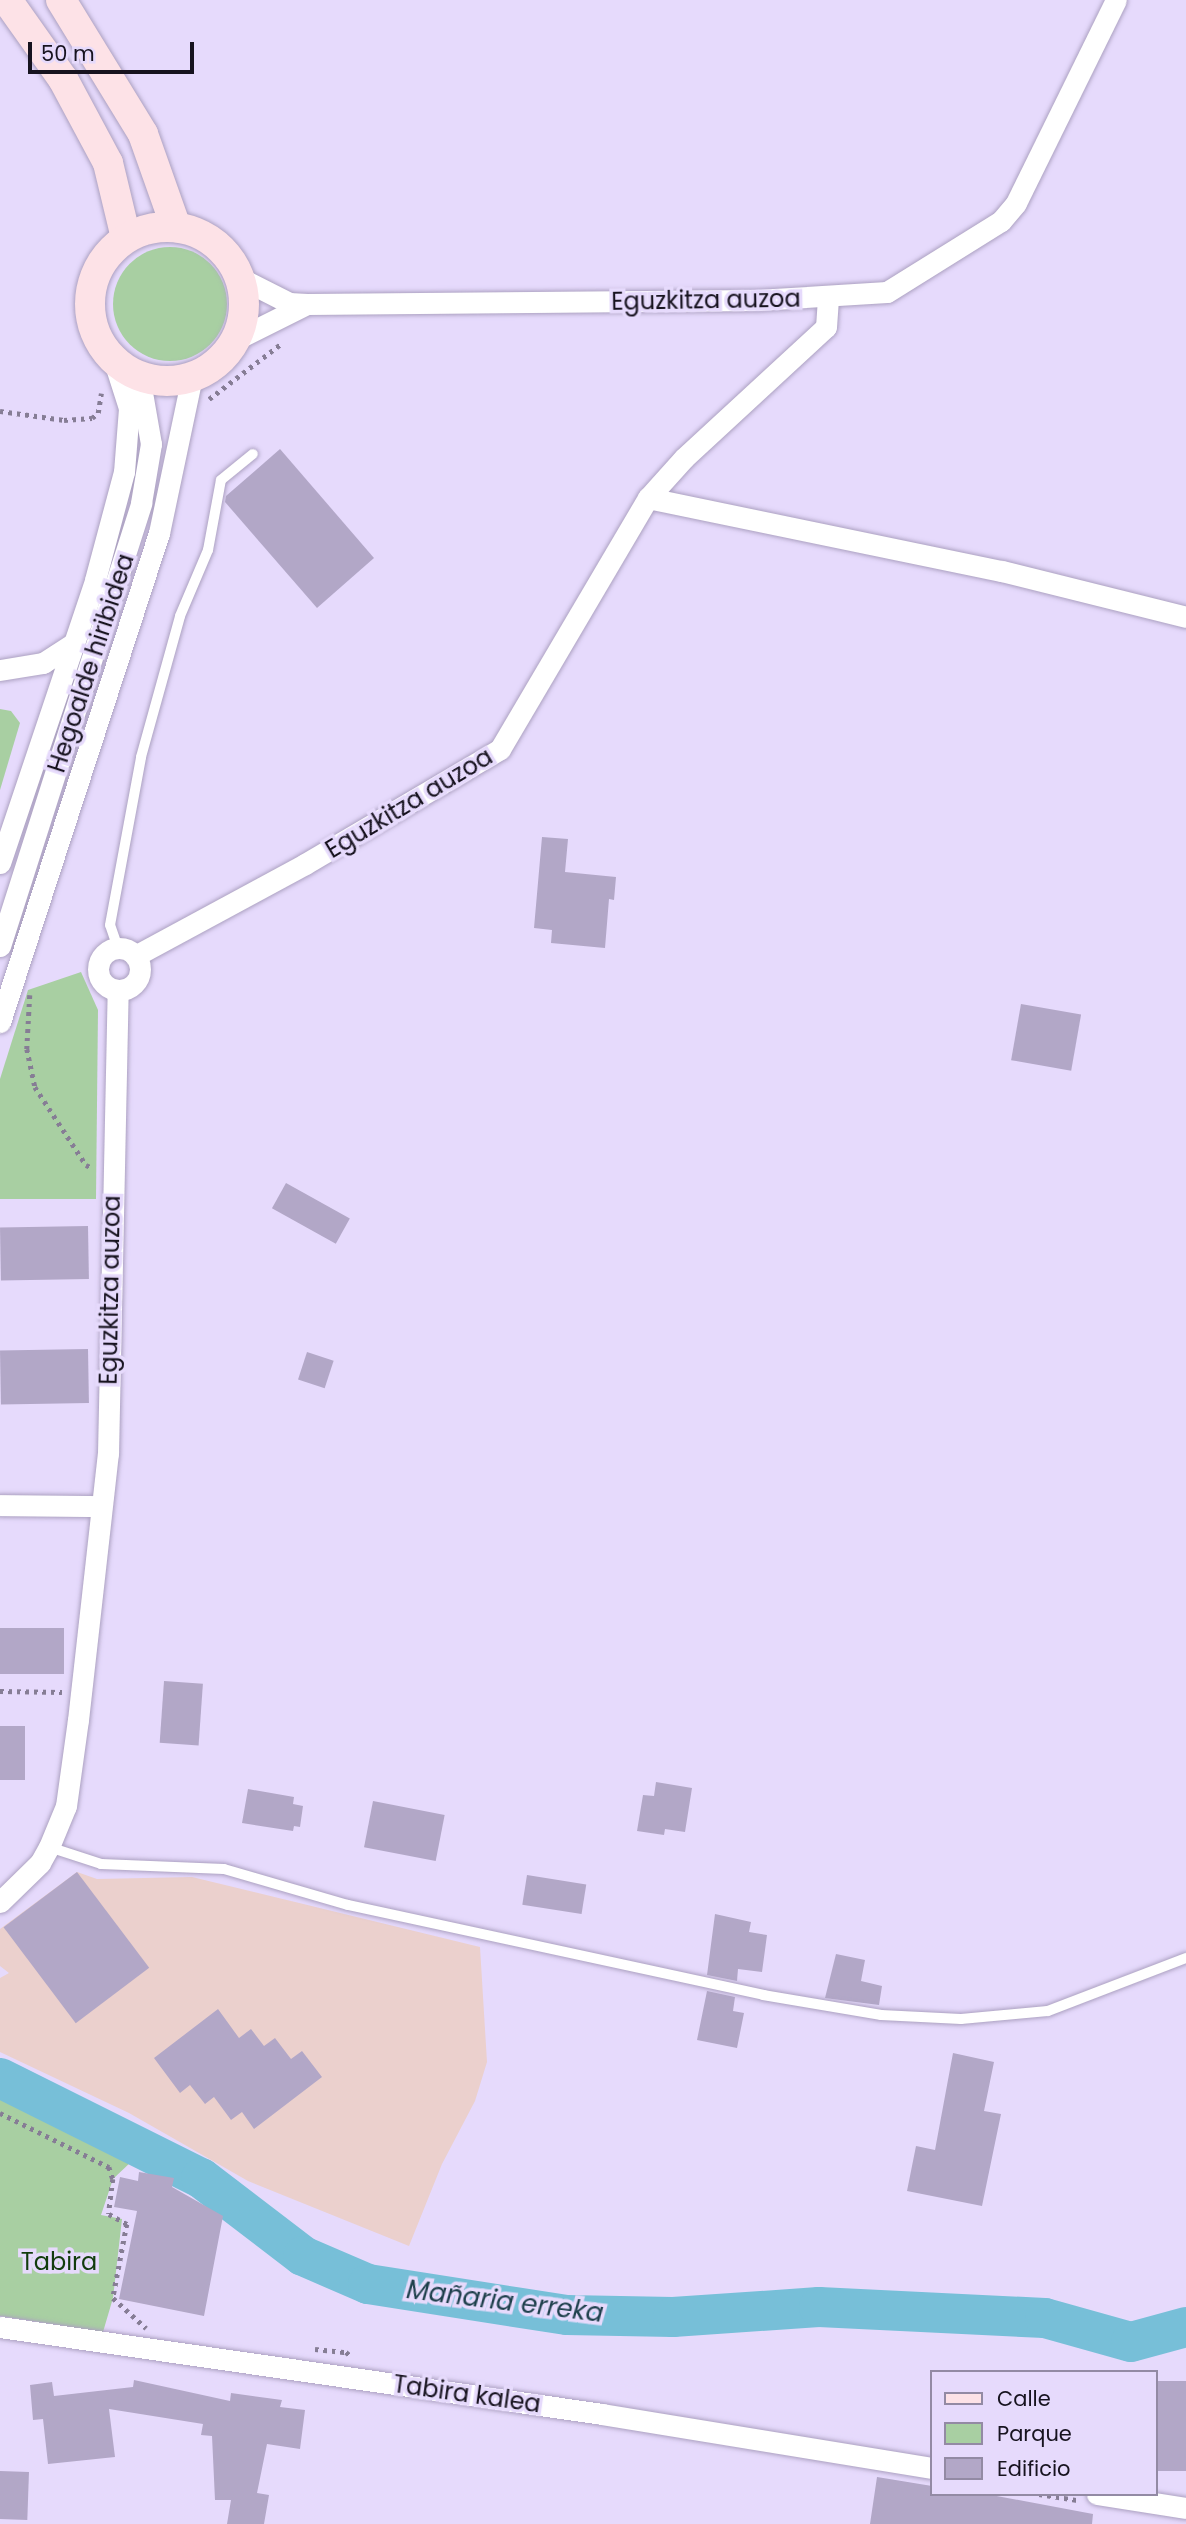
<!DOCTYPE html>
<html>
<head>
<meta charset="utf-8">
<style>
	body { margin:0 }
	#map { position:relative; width:1186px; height:2524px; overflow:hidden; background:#e6dafc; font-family:Poppins,sans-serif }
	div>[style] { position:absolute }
	.education>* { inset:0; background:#ebd0cd }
	.green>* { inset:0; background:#a8cfa2 }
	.round { border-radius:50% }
	.river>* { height:40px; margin:-20px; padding:0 20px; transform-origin:20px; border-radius:20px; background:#77bfd8 }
	.building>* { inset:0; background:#b2a7c7; transform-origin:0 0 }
	.path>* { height:4.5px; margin-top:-2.25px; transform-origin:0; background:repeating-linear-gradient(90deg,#867d95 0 3.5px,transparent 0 8.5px) }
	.roads { filter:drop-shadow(0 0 2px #aca1c1) drop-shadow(0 0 2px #aca1c1) }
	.service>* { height:10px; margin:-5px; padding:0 5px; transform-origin:5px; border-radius:5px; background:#fff }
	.minor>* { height:21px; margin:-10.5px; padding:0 10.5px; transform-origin:10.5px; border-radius:10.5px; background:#fff }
	.minor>.ring { margin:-10.5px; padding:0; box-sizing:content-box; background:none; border:21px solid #fff; border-radius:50% }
	.secondary>* { height:30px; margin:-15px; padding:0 15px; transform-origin:15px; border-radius:15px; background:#fde2e7 }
	.secondary>.ring { margin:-15px; padding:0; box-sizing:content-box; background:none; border:30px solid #fde2e7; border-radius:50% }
	span { translate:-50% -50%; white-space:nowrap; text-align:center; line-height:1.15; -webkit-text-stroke:7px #e6dafc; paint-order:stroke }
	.street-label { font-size:24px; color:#17131f }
	.park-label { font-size:24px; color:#123c0d }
	.water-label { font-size:26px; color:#1d3f4b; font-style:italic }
	.legend { position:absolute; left:930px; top:2370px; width:228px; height:126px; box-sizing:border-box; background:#e6dafc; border:2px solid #938aa4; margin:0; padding:9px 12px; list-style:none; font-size:21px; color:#17131f }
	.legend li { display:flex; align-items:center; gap:14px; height:35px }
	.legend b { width:35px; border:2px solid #938aa4 }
	.scale { position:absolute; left:28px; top:42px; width:166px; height:32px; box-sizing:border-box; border:4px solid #17131f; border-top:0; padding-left:9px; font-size:21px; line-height:24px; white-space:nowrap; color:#17131f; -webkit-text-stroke:5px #e6dafc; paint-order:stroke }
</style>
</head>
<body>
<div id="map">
	<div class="education">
		<div style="clip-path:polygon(77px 1872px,97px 1879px,192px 1877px,480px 1947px,487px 2062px,475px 2101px,442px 2164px,409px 2246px,248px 2181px,129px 2113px,0 2052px,0 1978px,9px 1973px,0 1966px,0 1929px)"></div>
	</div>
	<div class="green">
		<div class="round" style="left:113px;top:247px;width:114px;height:114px"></div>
		<div style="clip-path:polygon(0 709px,11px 711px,20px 723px,0 790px)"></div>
		<div style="clip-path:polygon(81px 972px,98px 1010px,96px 1199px,0 1199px,0 1079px,28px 990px)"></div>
		<div style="clip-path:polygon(0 2084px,133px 2160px,113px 2179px,101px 2215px,122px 2219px,113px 2298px,103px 2332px,0 2316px)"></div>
	</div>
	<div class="river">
		<div style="left:0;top:2078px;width:225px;rotate:26.5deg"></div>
		<div style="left:201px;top:2178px;width:128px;rotate:37.4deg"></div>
		<div style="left:303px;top:2256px;width:71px;rotate:23.3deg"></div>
		<div style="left:368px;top:2284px;width:201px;rotate:8.9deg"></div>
		<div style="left:567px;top:2315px;width:106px;rotate:1.1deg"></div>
		<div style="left:673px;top:2317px;width:146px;rotate:-3.9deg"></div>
		<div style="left:819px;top:2307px;width:226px;rotate:2.8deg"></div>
		<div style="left:1045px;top:2318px;width:89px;rotate:15.6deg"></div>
		<div style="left:1131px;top:2342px;width:57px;rotate:-15.3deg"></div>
	</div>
	<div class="building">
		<div style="clip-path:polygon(280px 449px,374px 558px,317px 608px,225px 502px,226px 496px)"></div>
		<div style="clip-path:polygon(542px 837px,568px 839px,565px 872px,616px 877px,614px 900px,609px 899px,605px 948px,551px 943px,552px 930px,534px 928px)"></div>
		<div style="left:1021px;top:1004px;width:61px;height:57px;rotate:10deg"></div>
		<div style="left:286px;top:1183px;width:73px;height:29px;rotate:29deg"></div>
		<div style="left:88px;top:1226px;width:53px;height:88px;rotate:89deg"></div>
		<div style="left:88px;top:1349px;width:54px;height:88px;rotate:89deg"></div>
		<div style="left:307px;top:1352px;width:28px;height:29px;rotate:18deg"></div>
		<div style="left:0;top:1628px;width:64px;height:46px"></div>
		<div style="left:164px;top:1681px;width:39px;height:62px;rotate:4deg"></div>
		<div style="left:0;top:1726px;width:25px;height:54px"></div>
		<div style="clip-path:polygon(656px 1782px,692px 1788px,685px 1832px,665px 1829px,664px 1835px,637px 1831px,643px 1795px,654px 1796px)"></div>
		<div style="clip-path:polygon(248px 1789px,294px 1797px,293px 1804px,303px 1806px,300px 1827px,294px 1826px,293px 1831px,242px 1823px)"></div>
		<div style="left:373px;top:1801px;width:73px;height:47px;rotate:11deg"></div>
		<div style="left:77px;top:1872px;width:120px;height:92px;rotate:53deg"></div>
		<div style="left:527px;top:1875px;width:60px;height:30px;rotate:9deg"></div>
		<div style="clip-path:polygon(715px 1914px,751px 1922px,749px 1932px,767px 1935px,762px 1972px,738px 1969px,737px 1981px,707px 1975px)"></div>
		<div style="clip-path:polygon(836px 1954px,865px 1960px,861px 1981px,882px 1986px,879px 2005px,825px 1998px)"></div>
		<div style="clip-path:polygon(707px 1991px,735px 1997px,733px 2011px,744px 2013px,737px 2048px,697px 2040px)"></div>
		<div style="clip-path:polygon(218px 2009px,239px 2038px,251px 2029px,264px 2046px,275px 2038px,291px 2059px,302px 2051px,322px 2077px,254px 2129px,242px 2112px,231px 2120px,214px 2097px,205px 2104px,190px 2085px,180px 2093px,154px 2058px)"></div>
		<div style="clip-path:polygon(953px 2053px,994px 2062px,984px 2111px,1001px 2114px,982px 2206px,907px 2191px,916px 2146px,935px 2150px)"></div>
		<div style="clip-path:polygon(139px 2172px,174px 2178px,172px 2187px,223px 2216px,204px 2316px,119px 2299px,137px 2211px,114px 2207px,120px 2177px,138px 2181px)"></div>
		<div style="clip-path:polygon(134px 2380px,230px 2401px,231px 2393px,282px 2400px,280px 2407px,305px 2410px,300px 2449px,267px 2444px,257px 2493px,269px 2495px,264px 2524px,227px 2524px,231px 2500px,215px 2500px,212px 2436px,201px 2435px,203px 2424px,109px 2409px,115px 2457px,48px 2464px,43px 2419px,33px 2420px,30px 2385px,52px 2382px,54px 2396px,133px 2387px)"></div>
		<div style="left:1186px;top:2381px;width:90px;height:31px;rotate:90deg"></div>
		<div style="left:0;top:2471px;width:29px;height:48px;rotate:2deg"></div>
		<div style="clip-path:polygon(877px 2477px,932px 2486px,932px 2494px,986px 2494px,1093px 2514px,1092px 2524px,870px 2524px)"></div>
	</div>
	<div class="path">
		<div style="left:209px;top:399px;width:92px;rotate:-37.5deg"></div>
		<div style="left:0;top:411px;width:65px;rotate:8deg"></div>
		<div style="left:64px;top:420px;width:28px;rotate:-4deg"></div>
		<div style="left:92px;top:418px;width:8px;rotate:-40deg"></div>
		<div style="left:98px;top:413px;width:20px;rotate:-81deg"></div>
		<div style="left:30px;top:995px;width:54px;rotate:93.2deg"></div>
		<div style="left:27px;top:1049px;width:39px;rotate:78deg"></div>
		<div style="left:35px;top:1087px;width:93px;rotate:56.8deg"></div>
		<div style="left:86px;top:1165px;width:8px;rotate:23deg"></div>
		<div style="left:0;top:1691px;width:62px;rotate:0.9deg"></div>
		<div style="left:0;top:2113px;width:122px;rotate:26.4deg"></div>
		<div style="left:109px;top:2167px;width:13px;rotate:72deg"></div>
		<div style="left:113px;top:2179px;width:35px;rotate:97deg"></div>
		<div style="left:109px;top:2214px;width:21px;rotate:29deg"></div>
		<div style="left:127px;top:2224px;width:75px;rotate:100.7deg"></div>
		<div style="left:113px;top:2298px;width:45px;rotate:42.3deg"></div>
		<div style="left:315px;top:2349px;width:31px;rotate:6deg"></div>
		<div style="left:346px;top:2352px;width:8px;rotate:40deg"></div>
		<div style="left:1039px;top:2494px;width:39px;rotate:9deg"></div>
	</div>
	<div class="roads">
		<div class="service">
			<div style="left:118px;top:948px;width:24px;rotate:-109deg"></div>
			<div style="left:110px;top:925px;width:171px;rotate:-79.5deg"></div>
			<div style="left:141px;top:757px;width:146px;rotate:-74.5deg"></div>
			<div style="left:180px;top:616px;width:72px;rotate:-67deg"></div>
			<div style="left:208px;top:550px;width:71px;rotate:-79.5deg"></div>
			<div style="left:221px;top:480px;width:41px;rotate:-39.1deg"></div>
			<div style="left:49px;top:1847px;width:55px;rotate:18.1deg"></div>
			<div style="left:101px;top:1864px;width:123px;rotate:2.3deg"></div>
			<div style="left:224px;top:1869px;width:129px;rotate:16.2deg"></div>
			<div style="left:348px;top:1905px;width:425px;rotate:12.2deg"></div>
			<div style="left:763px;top:1995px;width:120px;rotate:9.6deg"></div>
			<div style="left:881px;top:2015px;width:80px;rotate:2.9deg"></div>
			<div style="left:961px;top:2019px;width:87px;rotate:-5.3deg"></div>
			<div style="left:1048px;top:2011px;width:148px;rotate:-21deg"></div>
		</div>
		<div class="minor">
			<div style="left:240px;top:278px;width:55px;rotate:27deg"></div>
			<div style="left:289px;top:303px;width:18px;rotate:3deg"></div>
			<div style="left:307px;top:304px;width:450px;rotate:-0.5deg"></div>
			<div style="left:757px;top:300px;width:130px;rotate:-3.5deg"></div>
			<div style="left:887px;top:292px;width:134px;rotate:-31.9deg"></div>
			<div style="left:1001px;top:221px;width:23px;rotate:-50deg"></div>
			<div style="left:1016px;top:203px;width:226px;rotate:-63.8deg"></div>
			<div style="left:235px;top:340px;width:78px;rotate:-26.6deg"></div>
			<div style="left:648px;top:498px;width:361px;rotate:11.7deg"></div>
			<div style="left:1002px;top:571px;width:190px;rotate:14deg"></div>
			<div style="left:0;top:670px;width:44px;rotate:-9.2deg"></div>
			<div style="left:43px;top:663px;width:35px;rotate:-33deg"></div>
			<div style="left:0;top:863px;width:299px;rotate:-71.4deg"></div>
			<div style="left:95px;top:580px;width:112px;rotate:-75deg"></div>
			<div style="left:124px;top:472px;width:64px;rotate:-85.5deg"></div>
			<div style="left:129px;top:408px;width:52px;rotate:-107.7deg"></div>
			<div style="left:0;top:946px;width:465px;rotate:-72.3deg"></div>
			<div style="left:141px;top:503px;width:60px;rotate:-80.4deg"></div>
			<div style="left:151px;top:444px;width:70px;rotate:-99.9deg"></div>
			<div class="ring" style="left:98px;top:948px;width:21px;height:21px"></div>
			<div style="left:135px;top:956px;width:193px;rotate:-28.4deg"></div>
			<div style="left:305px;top:864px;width:226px;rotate:-30.5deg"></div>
			<div style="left:500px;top:749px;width:291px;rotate:-59.5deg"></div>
			<div style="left:648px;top:498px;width:54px;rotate:-48deg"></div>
			<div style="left:684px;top:458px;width:193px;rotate:-42.7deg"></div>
			<div style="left:826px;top:327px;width:29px;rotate:-86deg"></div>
			<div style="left:0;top:1022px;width:514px;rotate:-71.99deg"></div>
			<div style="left:159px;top:533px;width:159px;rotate:-78.1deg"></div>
			<div style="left:0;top:1505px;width:101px;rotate:0.6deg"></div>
			<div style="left:0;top:1902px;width:56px;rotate:-44.3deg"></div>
			<div style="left:40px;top:1863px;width:18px;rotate:-61deg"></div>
			<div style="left:49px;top:1847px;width:44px;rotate:-67.5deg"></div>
			<div style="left:66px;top:1806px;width:87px;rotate:-82.1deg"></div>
			<div style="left:78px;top:1720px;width:268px;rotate:-83.6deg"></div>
			<div style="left:108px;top:1454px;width:464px;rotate:-88.8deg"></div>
			<div style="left:0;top:2327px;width:608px;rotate:8.22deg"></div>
			<div style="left:602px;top:2414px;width:334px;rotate:9.3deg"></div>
			<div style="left:1097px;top:2494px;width:90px;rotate:8.9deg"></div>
		</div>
		<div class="secondary">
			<div style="left:7px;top:0;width:97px;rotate:54.7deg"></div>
			<div style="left:63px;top:79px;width:95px;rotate:61.8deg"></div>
			<div style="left:108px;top:163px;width:77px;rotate:76.5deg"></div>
			<div style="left:61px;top:0;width:157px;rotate:58.5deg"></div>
			<div style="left:143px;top:134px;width:99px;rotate:70.5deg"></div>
			<div class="ring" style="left:90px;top:227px;width:124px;height:124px"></div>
		</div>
	</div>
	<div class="street-label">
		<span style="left:706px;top:300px;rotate:-1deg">Eguzkitza auzoa</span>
		<span style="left:91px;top:663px;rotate:-72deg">Hegoalde hiribidea</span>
		<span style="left:409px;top:803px;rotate:-31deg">Eguzkitza auzoa</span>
		<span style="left:110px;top:1290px;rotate:-89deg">Eguzkitza auzoa</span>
		<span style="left:467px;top:2394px;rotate:8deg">Tabira kalea</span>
	</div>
	<div class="park-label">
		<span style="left:59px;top:2262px">Tabira</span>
	</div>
	<div class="water-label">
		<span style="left:505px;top:2302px;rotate:7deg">Mañaria erreka</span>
	</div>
	<ul class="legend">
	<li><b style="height:9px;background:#fde2e7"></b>Calle</li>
	<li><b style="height:19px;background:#a8cfa2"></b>Parque</li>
	<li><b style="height:19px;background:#b2a7c7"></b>Edificio</li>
	</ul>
	<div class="scale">50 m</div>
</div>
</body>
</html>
